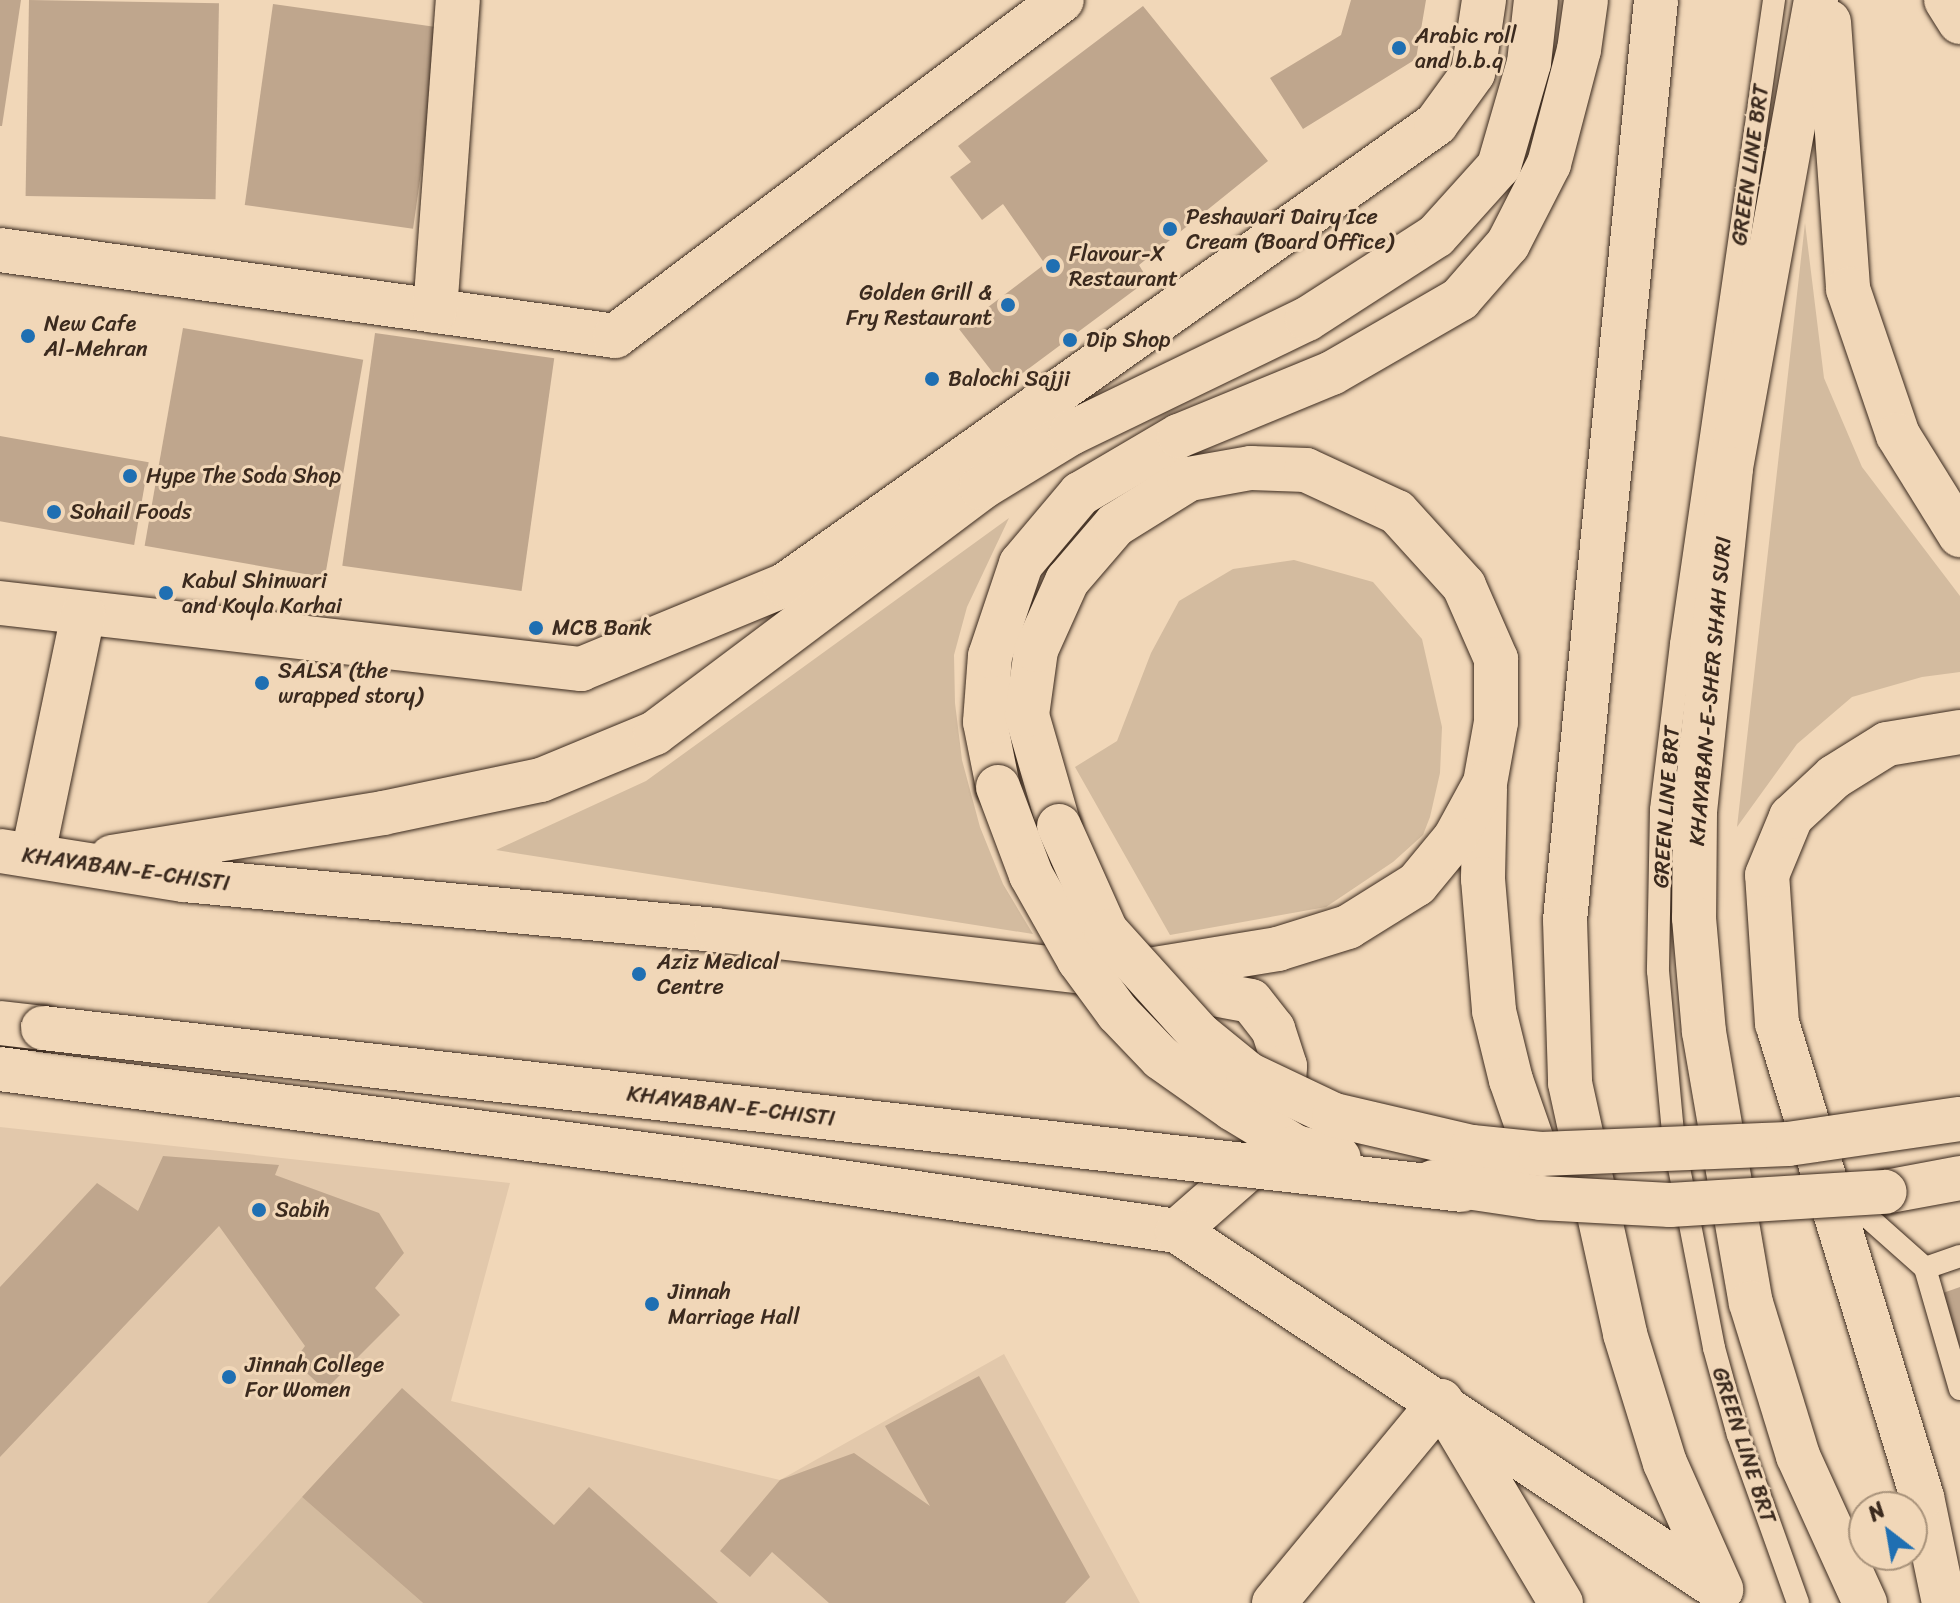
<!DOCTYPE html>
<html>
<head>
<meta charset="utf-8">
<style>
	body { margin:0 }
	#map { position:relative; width:1960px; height:1603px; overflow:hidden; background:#f1d7b8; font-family:Sriracha,sans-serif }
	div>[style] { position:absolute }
	.built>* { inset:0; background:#e2c8ab }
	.green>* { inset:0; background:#d3bb9f }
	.building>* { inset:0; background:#bfa68d; transform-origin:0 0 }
	.roads { filter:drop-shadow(0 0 2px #3b2a1e) drop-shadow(0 0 2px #3b2a1e) }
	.service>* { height:22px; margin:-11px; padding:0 11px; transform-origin:11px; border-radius:11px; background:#f1d7b8 }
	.minor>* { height:44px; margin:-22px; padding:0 22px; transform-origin:22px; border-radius:22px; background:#f1d7b8 }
	.tertiary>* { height:44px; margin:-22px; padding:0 22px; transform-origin:22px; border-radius:22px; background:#f1d7b8 }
	.primary>* { height:44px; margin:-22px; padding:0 22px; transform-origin:22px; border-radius:22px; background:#f1d7b8 }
	.bridges { filter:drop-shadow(0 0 2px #3b2a1e) drop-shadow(0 0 2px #3b2a1e) }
	.primary-bridge>* { height:44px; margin:-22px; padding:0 22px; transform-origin:22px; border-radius:22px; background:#f1d7b8 }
	.dots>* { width:22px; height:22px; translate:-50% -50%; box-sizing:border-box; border:4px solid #f1d7b8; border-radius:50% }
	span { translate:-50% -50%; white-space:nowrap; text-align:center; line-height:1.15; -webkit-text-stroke:6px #f1d7b8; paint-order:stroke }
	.poi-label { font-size:22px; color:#3b2a1e }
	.left { translate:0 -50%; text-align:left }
	.right { translate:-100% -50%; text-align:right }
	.street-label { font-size:22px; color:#3b2a1e }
	.north { position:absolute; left:1848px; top:1491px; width:80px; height:80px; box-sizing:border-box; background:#f1d7b8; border:2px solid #a8927a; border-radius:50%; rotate:329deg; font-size:22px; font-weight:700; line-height:32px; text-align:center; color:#3b2a1e }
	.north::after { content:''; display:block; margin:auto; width:28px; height:36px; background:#1f6fb2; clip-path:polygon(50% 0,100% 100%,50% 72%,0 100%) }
</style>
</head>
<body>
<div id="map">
	<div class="built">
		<div style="clip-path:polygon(0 1127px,510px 1183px,451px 1401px,780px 1480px,1004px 1354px,1140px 1603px,0 1603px)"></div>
	</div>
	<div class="green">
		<div style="clip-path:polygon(1805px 223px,1824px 378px,1862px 467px,1960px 596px,1960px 672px,1922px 677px,1852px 697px,1797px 744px,1737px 827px)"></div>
		<div style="clip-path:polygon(1009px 518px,967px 607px,954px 655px,955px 703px,962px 760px,980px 827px,1003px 884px,1033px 934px,496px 850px,646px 781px)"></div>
		<div style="clip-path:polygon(1294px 560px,1373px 582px,1422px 639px,1442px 727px,1440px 773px,1430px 817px,1423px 835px,1393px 862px,1326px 907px,1170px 935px,1075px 767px,1117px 741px,1151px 653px,1179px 601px,1233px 569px)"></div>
		<div style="clip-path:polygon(302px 1497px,423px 1603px,207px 1603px)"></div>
	</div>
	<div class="building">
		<div style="clip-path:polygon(0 0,21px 0,2px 126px,0 126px)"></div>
		<div style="left:29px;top:0;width:190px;height:196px;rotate:1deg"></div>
		<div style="clip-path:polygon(1351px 0,1426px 0,1416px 59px,1303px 129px,1270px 78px,1341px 35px)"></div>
		<div style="left:273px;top:4px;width:170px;height:203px;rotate:8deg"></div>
		<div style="clip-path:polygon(1143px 6px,1268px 161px,1139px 265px,1148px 280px,1004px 387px,959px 329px,1045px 264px,1003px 204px,982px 220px,950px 177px,971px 162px,958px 146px)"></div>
		<div style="left:183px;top:328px;width:183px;height:221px;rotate:10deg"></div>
		<div style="left:375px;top:333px;width:181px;height:235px;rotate:8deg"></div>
		<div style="left:0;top:436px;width:151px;height:84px;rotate:10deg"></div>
		<div style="clip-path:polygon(163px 1156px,279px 1165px,275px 1175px,379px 1213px,404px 1253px,375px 1288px,400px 1315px,325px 1390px,294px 1361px,305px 1346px,219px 1226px,0 1457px,0 1287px,97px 1183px,138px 1211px)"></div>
		<div style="clip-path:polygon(1960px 1287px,1960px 1347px,1940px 1294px)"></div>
		<div style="clip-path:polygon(979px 1376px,1090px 1577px,1065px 1603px,829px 1603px,772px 1552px,750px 1577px,720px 1551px,780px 1480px,854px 1453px,930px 1506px,885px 1426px)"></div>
		<div style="clip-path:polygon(402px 1388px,554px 1525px,589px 1487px,718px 1603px,423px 1603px,302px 1497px)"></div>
	</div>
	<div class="roads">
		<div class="service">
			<div style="left:1774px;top:0;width:651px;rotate:98.22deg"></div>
			<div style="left:1681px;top:644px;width:167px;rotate:96.9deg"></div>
			<div style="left:1661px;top:810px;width:161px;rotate:91.1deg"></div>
			<div style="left:1658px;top:971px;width:172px;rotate:84.7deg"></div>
			<div style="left:1674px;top:1142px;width:210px;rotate:79deg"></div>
			<div style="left:1714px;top:1348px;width:90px;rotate:74.6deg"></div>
			<div style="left:1738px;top:1435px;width:178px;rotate:70.3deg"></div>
			<div style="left:1844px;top:1196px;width:108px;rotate:41.6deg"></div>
			<div style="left:1960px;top:1256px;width:37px;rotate:161deg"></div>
			<div style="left:1925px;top:1268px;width:126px;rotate:73.9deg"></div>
		</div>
		<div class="minor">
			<div style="left:1946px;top:0;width:26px;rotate:58deg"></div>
			<div style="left:0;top:250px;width:621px;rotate:7.96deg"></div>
			<div style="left:615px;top:336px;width:559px;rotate:-36.93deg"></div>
			<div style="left:435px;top:311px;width:312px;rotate:-85.8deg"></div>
			<div style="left:0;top:603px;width:585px;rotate:6.48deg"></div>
			<div style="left:581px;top:669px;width:221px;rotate:-22.4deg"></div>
			<div style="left:785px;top:585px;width:798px;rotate:-35.3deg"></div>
			<div style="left:1436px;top:124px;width:63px;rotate:-54deg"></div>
			<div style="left:1473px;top:73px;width:74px;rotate:-81.4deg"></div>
			<div style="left:33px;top:854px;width:245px;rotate:-78.2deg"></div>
			<div style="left:0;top:1069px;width:710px;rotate:7.53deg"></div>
			<div style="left:704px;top:1162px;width:478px;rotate:8.3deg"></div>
			<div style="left:1441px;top:1401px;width:235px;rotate:59.3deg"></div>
		</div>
		<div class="tertiary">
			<div style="left:1274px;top:1603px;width:262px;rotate:-50.4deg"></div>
		</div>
		<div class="primary">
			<div style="left:1656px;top:0;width:924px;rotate:95.65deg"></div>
			<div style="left:1565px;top:920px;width:163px;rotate:88.2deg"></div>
			<div style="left:1570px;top:1083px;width:257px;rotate:77.6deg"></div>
			<div style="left:1625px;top:1334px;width:135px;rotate:72.8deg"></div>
			<div style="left:1665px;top:1463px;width:138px;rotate:66deg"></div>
			<div style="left:1816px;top:0;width:477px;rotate:100.3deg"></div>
			<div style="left:1731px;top:469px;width:345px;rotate:96deg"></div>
			<div style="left:1695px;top:812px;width:106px;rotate:90.5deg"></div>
			<div style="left:1694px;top:918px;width:114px;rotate:85deg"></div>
			<div style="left:1704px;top:1032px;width:275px;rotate:80.2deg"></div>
			<div style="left:1751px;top:1303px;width:160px;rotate:72.9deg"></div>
			<div style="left:1798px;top:1456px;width:162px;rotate:65.5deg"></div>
			<div style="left:1829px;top:22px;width:268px;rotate:85.9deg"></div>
			<div style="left:1848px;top:289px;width:154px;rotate:71.1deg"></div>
			<div style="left:1898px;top:435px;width:118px;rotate:58.2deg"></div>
			<div style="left:998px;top:787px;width:66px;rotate:-101.3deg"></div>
			<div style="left:985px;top:722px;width:66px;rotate:-85.7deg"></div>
			<div style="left:990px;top:656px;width:97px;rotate:-71.4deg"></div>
			<div style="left:1021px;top:564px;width:92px;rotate:-49.9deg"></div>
			<div style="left:1080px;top:494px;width:115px;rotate:-30.4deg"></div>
			<div style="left:1179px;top:436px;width:165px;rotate:-22.4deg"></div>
			<div style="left:1332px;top:373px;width:148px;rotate:-30deg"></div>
			<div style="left:1460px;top:299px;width:73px;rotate:-48.9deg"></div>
			<div style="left:1508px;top:244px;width:90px;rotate:-62.9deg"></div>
			<div style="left:1549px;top:164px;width:118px;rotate:-75.3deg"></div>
			<div style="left:1579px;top:50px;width:50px;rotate:-82deg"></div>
			<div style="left:1485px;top:789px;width:90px;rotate:91.3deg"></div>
			<div style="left:1483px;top:879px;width:132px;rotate:85.2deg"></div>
			<div style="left:1494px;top:1011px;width:71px;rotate:76.2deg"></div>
			<div style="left:1511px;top:1080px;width:94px;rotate:70.8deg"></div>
			<div style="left:1542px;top:1169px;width:19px;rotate:55deg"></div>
			<div style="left:1059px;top:826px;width:116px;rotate:-106.1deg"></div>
			<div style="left:1027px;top:715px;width:66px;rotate:-82.1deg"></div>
			<div style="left:1036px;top:650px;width:76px;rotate:-65.8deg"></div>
			<div style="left:1067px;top:581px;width:74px;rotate:-49.4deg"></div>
			<div style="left:1115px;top:525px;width:87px;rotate:-31.9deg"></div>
			<div style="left:1189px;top:479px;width:63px;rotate:-10.1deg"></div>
			<div style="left:1251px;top:468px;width:55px;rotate:2.1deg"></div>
			<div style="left:1306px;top:470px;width:100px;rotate:24.8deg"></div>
			<div style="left:1397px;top:512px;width:100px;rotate:47.8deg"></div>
			<div style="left:1464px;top:586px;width:80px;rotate:66.3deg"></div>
			<div style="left:1496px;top:659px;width:63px;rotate:90deg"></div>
			<div style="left:1496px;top:722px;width:62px;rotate:100.2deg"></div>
			<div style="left:1485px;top:783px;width:63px;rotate:118.6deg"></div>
			<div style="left:1455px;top:838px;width:60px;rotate:129.6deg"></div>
			<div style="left:1417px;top:884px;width:81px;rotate:148.1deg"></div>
			<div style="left:1348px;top:927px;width:73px;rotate:162.6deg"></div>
			<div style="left:1278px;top:949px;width:131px;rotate:170.8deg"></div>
			<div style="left:0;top:851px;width:186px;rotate:9deg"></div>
			<div style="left:184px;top:880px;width:534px;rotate:5.37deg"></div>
			<div style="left:716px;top:930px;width:398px;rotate:6.5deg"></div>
			<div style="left:1111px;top:975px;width:142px;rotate:10.5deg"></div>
			<div style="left:1251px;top:1001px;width:36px;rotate:52deg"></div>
			<div style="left:1273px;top:1029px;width:39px;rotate:72deg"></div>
			<div style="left:1285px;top:1066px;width:50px;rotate:93.4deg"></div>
			<div style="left:1282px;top:1116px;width:40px;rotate:113.4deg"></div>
			<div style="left:1266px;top:1153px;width:118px;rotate:138.8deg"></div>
			<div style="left:1177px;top:1231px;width:652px;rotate:33.42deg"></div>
			<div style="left:112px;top:857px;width:275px;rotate:-9.2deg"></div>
			<div style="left:383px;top:813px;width:161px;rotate:-11.8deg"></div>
			<div style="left:541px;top:780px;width:123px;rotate:-22.4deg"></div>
			<div style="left:655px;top:733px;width:408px;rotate:-36.9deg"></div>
			<div style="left:981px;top:488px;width:105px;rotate:-31.4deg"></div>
			<div style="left:1071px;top:433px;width:262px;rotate:-25.8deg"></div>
			<div style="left:1307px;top:319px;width:153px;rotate:-32.8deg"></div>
			<div style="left:1436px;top:236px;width:94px;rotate:-48deg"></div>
			<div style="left:1499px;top:166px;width:107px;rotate:-73.8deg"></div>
			<div style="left:1529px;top:63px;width:63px;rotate:-83.7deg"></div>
			<div style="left:0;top:1023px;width:43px;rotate:6.6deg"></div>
			<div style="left:1885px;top:1192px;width:76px;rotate:-10.6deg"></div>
			<div style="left:1944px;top:1603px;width:108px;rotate:-101.7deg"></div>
			<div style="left:1922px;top:1497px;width:495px;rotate:-107deg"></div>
			<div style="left:1777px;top:1024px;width:149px;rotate:-93.8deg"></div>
			<div style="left:1767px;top:875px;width:63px;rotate:-67.5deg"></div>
			<div style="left:1791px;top:817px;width:59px;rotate:-42.9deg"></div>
			<div style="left:1834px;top:777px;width:62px;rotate:-31.9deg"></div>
			<div style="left:1887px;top:744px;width:74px;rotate:-9.3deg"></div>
		</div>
	</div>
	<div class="bridges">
		<div class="primary-bridge">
			<div style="left:998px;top:787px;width:94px;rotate:69.4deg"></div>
			<div style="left:1031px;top:875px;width:98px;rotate:60.5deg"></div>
			<div style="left:1079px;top:960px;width:66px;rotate:53.7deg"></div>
			<div style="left:1118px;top:1013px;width:62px;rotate:46.3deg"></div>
			<div style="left:1161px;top:1058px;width:88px;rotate:35.3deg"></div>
			<div style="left:1233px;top:1109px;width:74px;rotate:31.1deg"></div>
			<div style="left:1296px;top:1147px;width:44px;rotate:14.3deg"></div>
			<div style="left:1059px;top:826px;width:115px;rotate:65.9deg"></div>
			<div style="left:1106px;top:931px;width:139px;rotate:47.9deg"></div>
			<div style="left:1199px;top:1034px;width:63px;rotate:39.2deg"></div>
			<div style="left:1248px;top:1074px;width:95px;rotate:25.5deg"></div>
			<div style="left:1334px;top:1115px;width:142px;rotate:13.1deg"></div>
			<div style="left:1472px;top:1147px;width:69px;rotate:5.8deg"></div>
			<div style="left:1541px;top:1154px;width:247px;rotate:-2.3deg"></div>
			<div style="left:1788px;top:1144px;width:174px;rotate:-8.3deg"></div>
			<div style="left:43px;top:1028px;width:1428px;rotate:6.51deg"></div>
			<div style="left:1433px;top:1182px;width:109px;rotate:8.4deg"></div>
			<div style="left:1541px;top:1198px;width:129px;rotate:3.1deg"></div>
			<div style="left:1670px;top:1205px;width:215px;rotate:-3.5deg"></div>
		</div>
	</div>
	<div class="dots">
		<div style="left:1399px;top:48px;background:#1f6fb2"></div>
		<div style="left:1170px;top:229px;background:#1f6fb2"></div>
		<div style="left:1053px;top:266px;background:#1f6fb2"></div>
		<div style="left:1008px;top:305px;background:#1f6fb2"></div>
		<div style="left:28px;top:336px;background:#1f6fb2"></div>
		<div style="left:1070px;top:340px;background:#1f6fb2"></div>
		<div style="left:932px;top:379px;background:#1f6fb2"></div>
		<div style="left:130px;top:476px;background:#1f6fb2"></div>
		<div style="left:54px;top:512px;background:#1f6fb2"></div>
		<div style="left:166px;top:593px;background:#1f6fb2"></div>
		<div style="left:536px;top:628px;background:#1f6fb2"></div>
		<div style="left:262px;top:683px;background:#1f6fb2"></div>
		<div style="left:639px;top:974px;background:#1f6fb2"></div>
		<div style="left:259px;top:1210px;background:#1f6fb2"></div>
		<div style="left:652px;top:1304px;background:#1f6fb2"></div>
		<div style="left:229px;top:1377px;background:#1f6fb2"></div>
	</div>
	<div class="poi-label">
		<span class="left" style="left:1415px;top:48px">Arabic roll<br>and b.b.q</span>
		<span class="left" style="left:1186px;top:229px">Peshawari Dairy Ice<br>Cream (Board Office)</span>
		<span class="left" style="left:1069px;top:266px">Flavour-X<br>Restaurant</span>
		<span class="right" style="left:992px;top:305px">Golden Grill &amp;<br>Fry Restaurant</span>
		<span class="left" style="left:44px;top:336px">New Cafe<br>Al-Mehran</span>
		<span class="left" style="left:1086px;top:340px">Dip Shop</span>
		<span class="left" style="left:948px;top:379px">Balochi Sajji</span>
		<span class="left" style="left:146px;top:476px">Hype The Soda Shop</span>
		<span class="left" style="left:70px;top:512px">Sohail Foods</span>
		<span class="left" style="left:182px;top:593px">Kabul Shinwari<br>and Koyla Karhai</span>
		<span class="left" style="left:552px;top:628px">MCB Bank</span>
		<span class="left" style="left:278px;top:683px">SALSA (the<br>wrapped story)</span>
		<span class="left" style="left:657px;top:974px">Aziz Medical<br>Centre</span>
		<span class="left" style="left:275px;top:1210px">Sabih</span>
		<span class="left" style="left:668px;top:1304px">Jinnah<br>Marriage Hall</span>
		<span class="left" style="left:245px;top:1377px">Jinnah College<br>For Women</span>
	</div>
	<div class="street-label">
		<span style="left:1750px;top:165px;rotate:-82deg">GREEN LINE BRT</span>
		<span style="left:1710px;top:691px;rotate:-85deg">KHAYABAN-E-SHER SHAH SURI</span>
		<span style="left:1666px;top:807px;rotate:-86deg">GREEN LINE BRT</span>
		<span style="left:126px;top:869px;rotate:8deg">KHAYABAN-E-CHISTI</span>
		<span style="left:731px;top:1106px;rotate:7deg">KHAYABAN-E-CHISTI</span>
		<span style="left:1744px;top:1445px;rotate:72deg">GREEN LINE BRT</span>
	</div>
	<div class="north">N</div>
</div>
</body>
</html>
